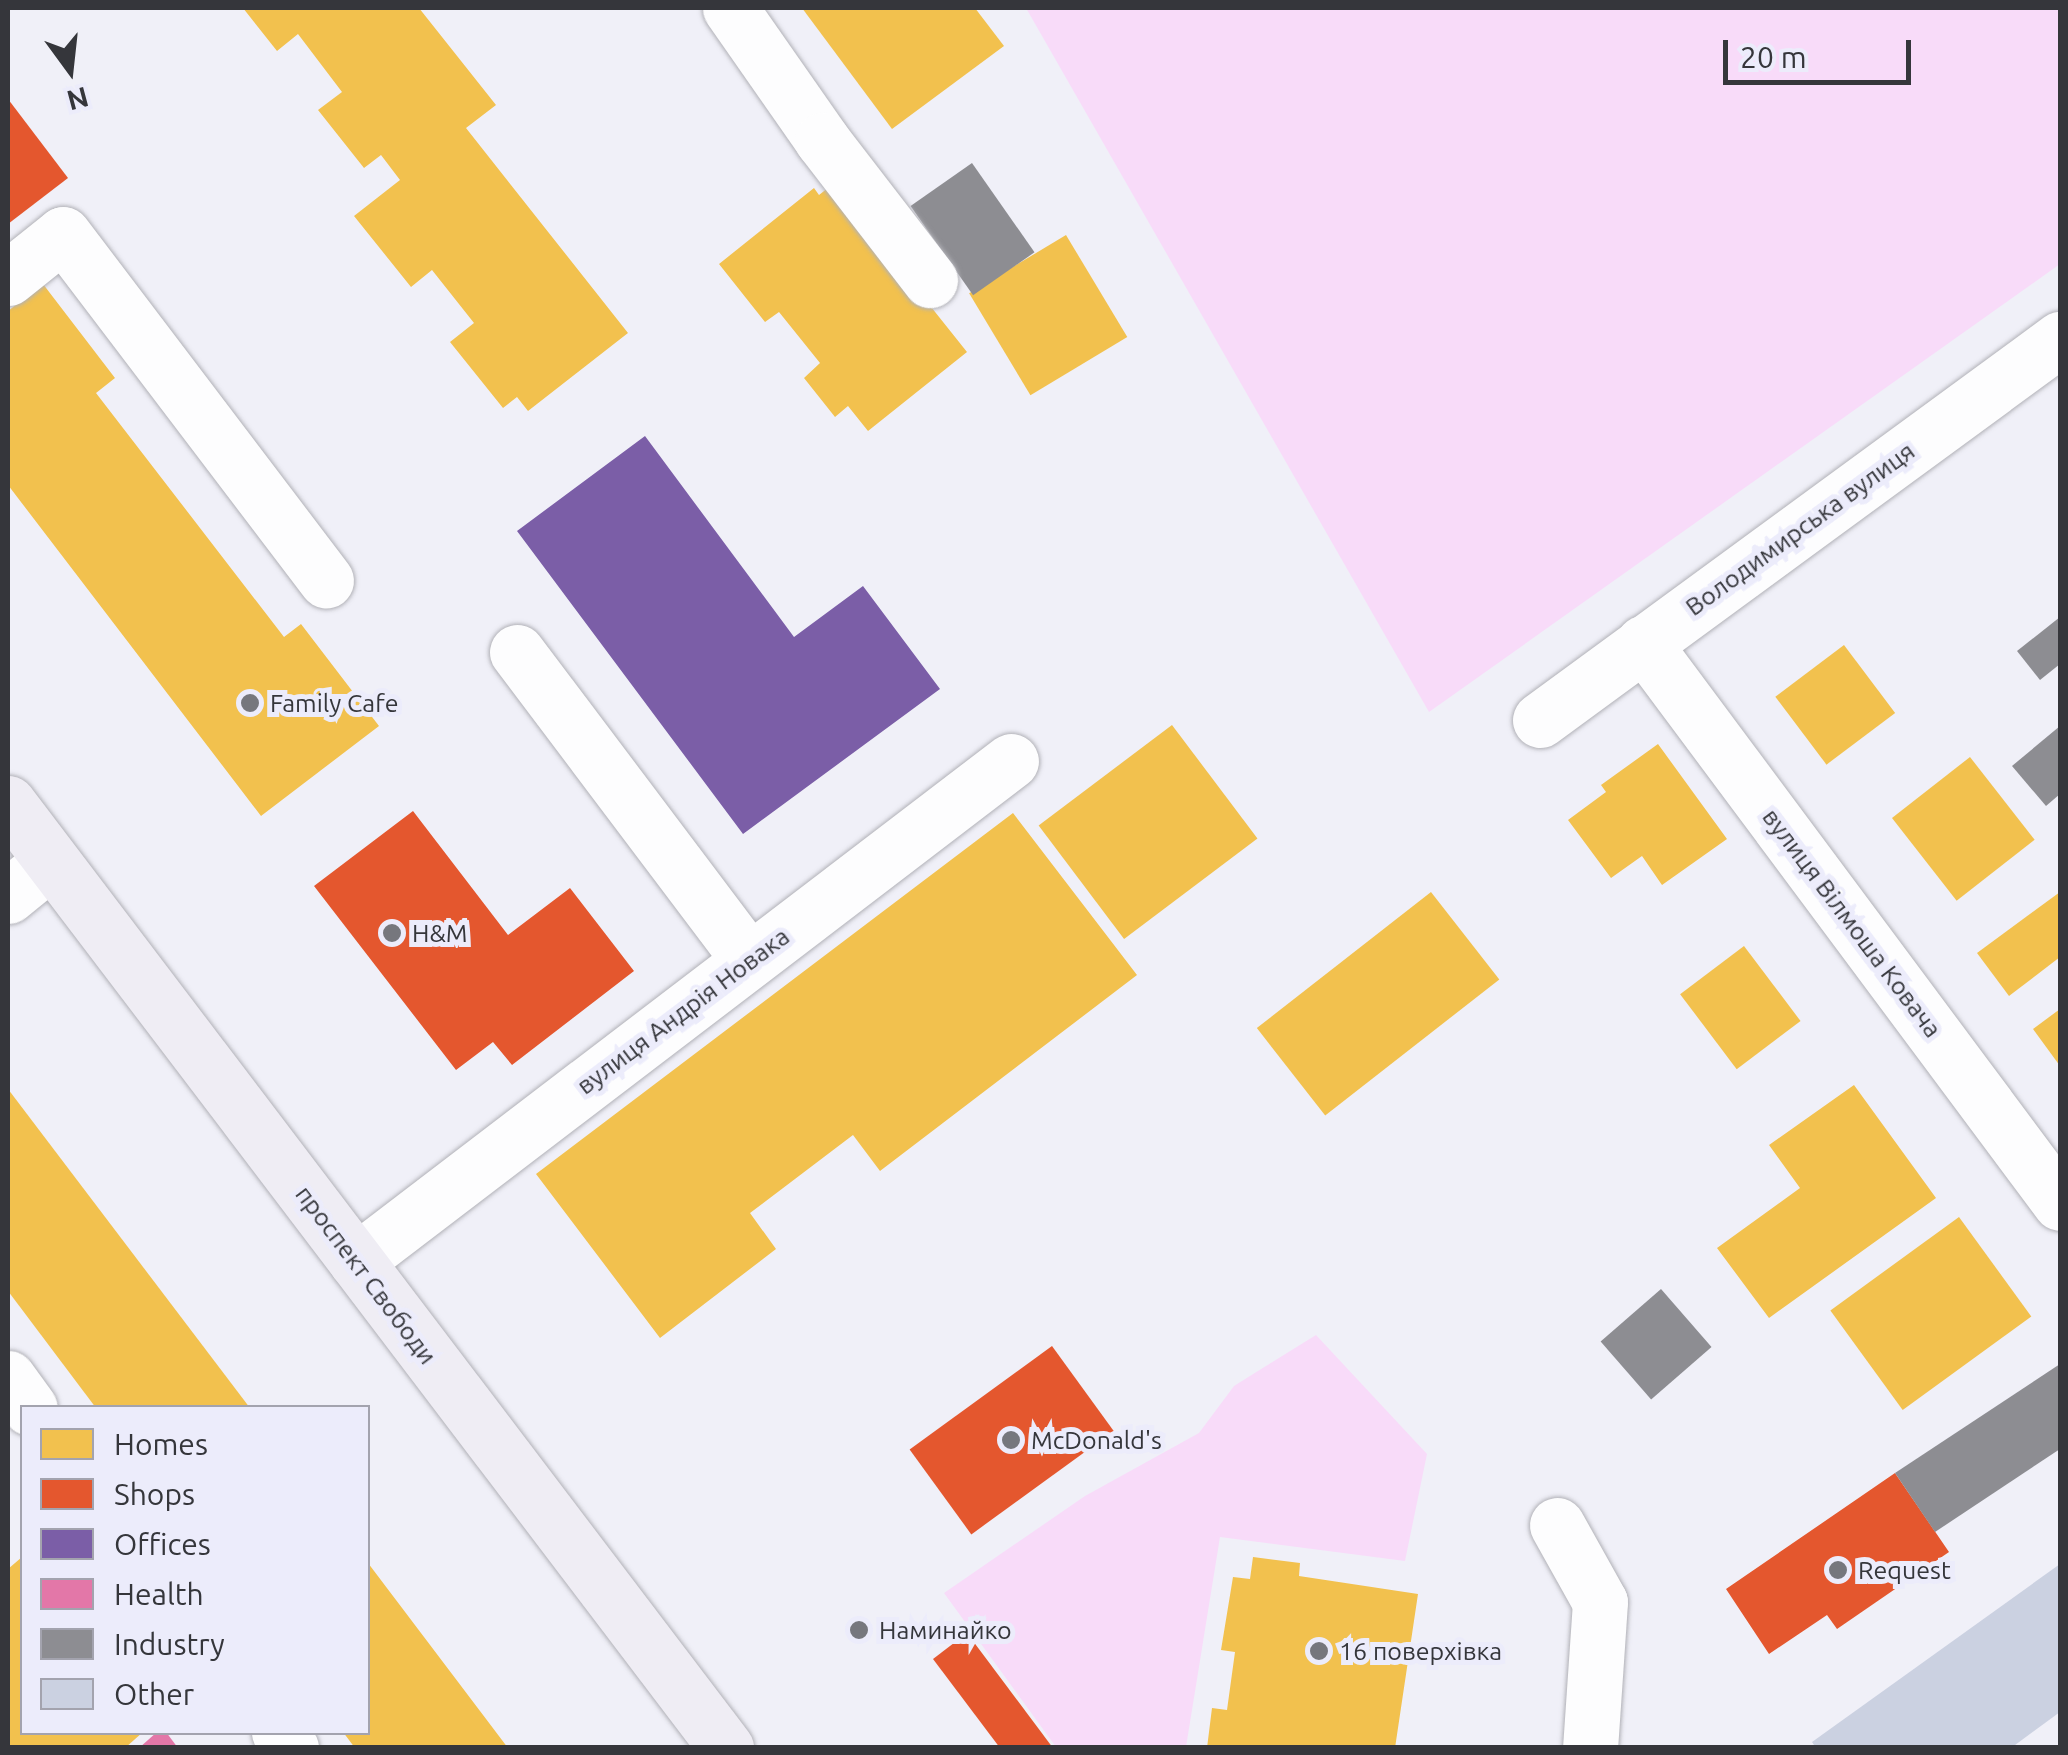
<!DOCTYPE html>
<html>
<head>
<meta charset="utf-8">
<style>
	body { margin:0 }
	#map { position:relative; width:2068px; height:1755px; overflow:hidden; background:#f0f0f8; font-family:Ubuntu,sans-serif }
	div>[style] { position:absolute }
	.green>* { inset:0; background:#f8dbf9 }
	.homes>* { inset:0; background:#f2c14e; transform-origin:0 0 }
	.shops>* { inset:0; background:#e4572e; transform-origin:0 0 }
	.offices>* { inset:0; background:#7b5ea7 }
	.health>* { inset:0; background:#e377a8 }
	.industry>* { inset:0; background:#8d8d92; transform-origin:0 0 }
	.building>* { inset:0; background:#cbd1e1 }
	.roads { filter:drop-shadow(0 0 2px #b1b1b7) drop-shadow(0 0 2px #b1b1b7) }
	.minor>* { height:55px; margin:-27.5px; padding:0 27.5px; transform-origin:27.5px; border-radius:27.5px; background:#fdfdfe }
	.major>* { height:55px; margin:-27.5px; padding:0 27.5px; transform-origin:27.5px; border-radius:27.5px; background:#efedf4 }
	.dots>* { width:28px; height:28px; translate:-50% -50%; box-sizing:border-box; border:5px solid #ececfb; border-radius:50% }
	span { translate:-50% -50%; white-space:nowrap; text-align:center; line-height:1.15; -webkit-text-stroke:10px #ececfb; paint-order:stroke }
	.street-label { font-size:25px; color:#35363b }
	.poi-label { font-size:25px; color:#35363b }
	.left { translate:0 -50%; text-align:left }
	.frame { position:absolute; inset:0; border:10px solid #35363b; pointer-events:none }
	.legend { position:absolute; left:20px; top:1405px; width:350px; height:330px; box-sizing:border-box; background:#ececfb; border:2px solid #a3a3ae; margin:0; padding:12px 18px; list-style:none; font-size:30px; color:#35363b }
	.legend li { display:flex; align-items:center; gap:20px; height:50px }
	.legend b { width:50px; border:2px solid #a3a3ae }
	.north { position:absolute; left:20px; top:20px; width:100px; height:100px; -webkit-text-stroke:8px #ececfb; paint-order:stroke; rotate:165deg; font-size:28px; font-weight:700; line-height:40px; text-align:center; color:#35363b }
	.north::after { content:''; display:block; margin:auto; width:35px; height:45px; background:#35363b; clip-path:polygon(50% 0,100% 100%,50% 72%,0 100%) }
	.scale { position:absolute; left:1723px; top:40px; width:188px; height:45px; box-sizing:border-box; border:5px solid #35363b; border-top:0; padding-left:12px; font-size:30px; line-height:35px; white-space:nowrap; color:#35363b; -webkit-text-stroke:8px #ececfb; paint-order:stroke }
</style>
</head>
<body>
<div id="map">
	<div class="green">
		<div style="clip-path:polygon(1026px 8px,2060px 8px,2060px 264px,1429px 712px)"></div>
		<div style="clip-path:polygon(1316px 1335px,1427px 1454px,1405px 1561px,1220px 1537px,1186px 1747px,1056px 1747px,944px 1593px,1085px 1496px,1199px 1433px,1234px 1386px)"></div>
	</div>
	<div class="homes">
		<div style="clip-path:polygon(243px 8px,419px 8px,496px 105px,466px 128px,628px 333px,528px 411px,517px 397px,503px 408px,450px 342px,474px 323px,432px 270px,411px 287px,354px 216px,400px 180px,381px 155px,364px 168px,318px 110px,342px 92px,298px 34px,277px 51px)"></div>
		<div style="clip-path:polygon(802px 8px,975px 8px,1004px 46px,892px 129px)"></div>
		<div style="clip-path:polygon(833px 184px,967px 352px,868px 431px,848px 406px,835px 417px,804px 378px,820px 363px,779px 312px,765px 322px,719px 264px,814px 188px,819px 195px)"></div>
		<div style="left:1066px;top:235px;width:119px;height:113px;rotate:59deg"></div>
		<div style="clip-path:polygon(43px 284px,115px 378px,96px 393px,284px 637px,301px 624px,379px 726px,261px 816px,8px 485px,8px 311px)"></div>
		<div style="left:1844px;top:645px;width:85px;height:86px;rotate:53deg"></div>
		<div style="left:1172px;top:725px;width:142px;height:167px;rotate:53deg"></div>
		<div style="clip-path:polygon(1658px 744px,1727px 839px,1662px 885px,1642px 856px,1611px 878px,1568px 820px,1606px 792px,1601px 785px)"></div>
		<div style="left:1970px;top:757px;width:105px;height:99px;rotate:52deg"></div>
		<div style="clip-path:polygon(1013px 813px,1137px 975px,880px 1171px,853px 1135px,750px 1213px,776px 1249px,660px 1338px,536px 1174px)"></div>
		<div style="left:1431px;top:892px;width:111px;height:221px;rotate:52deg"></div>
		<div style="clip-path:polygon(2060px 892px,2060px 957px,2009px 996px,1977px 953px)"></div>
		<div style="left:1744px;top:946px;width:94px;height:80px;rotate:53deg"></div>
		<div style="clip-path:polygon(2060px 1009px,2060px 1066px,2033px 1029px)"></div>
		<div style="clip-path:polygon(1854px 1085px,1936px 1198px,1769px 1318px,1717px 1248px,1800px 1188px,1769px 1145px)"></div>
		<div style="clip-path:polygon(8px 1089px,250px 1408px,96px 1408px,8px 1291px)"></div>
		<div style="left:1959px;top:1217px;width:123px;height:159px;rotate:54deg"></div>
		<div style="clip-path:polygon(22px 1557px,22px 1732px,143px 1732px,125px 1748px,8px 1748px,8px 1569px)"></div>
		<div style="clip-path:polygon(1253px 1557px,1300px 1563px,1299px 1576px,1418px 1594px,1395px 1748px,1207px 1748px,1212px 1708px,1227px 1710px,1235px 1652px,1221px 1650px,1233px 1577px,1250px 1579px)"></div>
		<div style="clip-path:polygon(368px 1563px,508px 1748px,355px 1748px,343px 1732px,368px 1732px)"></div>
	</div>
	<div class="shops">
		<div style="clip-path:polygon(8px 99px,68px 178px,8px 224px)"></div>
		<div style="clip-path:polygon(413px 811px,508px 935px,570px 888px,634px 971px,512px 1065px,493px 1042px,456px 1070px,314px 886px)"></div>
		<div style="left:1052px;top:1346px;width:105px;height:176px;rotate:54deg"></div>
		<div style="clip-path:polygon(1895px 1473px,1949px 1552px,1837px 1629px,1827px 1615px,1769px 1654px,1726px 1589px)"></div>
		<div style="clip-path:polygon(967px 1633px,1053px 1748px,1000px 1748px,933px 1659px)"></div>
	</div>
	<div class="offices">
		<div style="clip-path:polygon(645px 436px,794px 637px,863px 586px,940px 689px,743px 834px,517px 531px)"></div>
	</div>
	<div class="health">
		<div style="clip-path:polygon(157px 1732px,166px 1732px,178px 1748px,139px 1748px)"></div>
	</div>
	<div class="industry">
		<div style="left:972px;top:163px;width:109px;height:75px;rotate:55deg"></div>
		<div style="clip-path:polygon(2060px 617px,2060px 664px,2040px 680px,2017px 651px)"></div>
		<div style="clip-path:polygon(2060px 726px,2060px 794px,2046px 806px,2012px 766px)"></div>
		<div style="left:1661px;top:1289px;width:77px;height:80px;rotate:49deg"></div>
		<div style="clip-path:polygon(2060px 1364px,2060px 1449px,1935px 1532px,1895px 1473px)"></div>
	</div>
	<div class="building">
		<div style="clip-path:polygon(2060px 1564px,2060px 1712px,2011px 1748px,1816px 1748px,1812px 1742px)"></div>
	</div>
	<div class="roads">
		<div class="minor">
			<div style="left:730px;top:8px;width:161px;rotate:55.1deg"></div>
			<div style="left:822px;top:140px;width:177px;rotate:52.4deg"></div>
			<div style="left:8px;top:278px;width:70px;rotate:-38.7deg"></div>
			<div style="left:63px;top:234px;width:435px;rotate:52.8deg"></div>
			<div style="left:1643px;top:643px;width:698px;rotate:53.33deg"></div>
			<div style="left:517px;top:652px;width:386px;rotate:53deg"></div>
			<div style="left:1540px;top:720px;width:645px;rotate:-36.23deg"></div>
			<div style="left:8px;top:896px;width:55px;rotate:-39.1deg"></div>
			<div style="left:356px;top:1261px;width:824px;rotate:-37.36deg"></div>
			<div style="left:8px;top:1378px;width:37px;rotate:54deg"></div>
			<div style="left:1557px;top:1525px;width:88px;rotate:60.8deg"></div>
			<div style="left:1600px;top:1602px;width:146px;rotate:93.9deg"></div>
			<div style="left:279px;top:1732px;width:20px;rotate:53deg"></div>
		</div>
		<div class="major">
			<div style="left:8px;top:803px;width:1187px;rotate:52.77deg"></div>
		</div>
	</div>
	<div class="dots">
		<div style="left:250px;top:703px;background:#76777d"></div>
		<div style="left:392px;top:933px;background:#76777d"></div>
		<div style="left:1011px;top:1440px;background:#76777d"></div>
		<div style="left:1838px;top:1570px;background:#76777d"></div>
		<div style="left:859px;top:1630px;background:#76777d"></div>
		<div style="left:1319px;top:1651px;background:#76777d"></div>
	</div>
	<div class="street-label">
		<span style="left:1800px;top:529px;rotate:-36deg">Володимирська вулиця</span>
		<span style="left:1852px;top:923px;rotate:53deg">вулиця Вілмоша Ковача</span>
		<span style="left:683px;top:1011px;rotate:-37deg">вулиця Андрія Новака</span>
		<span style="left:366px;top:1275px;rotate:53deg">проспект Свободи</span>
	</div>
	<div class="poi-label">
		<span class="left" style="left:270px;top:703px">Family Cafe</span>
		<span class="left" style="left:412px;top:933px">H&amp;M</span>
		<span class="left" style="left:1031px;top:1440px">McDonald's</span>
		<span class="left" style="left:1858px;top:1570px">Request</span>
		<span class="left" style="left:879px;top:1630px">Наминайко</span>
		<span class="left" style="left:1339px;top:1651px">16 поверхівка</span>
	</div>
	<div class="frame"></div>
	<ul class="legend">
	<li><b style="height:28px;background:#f2c14e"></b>Homes</li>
	<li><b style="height:28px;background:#e4572e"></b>Shops</li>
	<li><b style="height:28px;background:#7b5ea7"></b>Offices</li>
	<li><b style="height:28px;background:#e377a8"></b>Health</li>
	<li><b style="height:28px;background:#8d8d92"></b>Industry</li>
	<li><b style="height:28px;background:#cbd1e1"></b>Other</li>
	</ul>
	<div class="north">N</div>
	<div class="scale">20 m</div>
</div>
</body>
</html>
